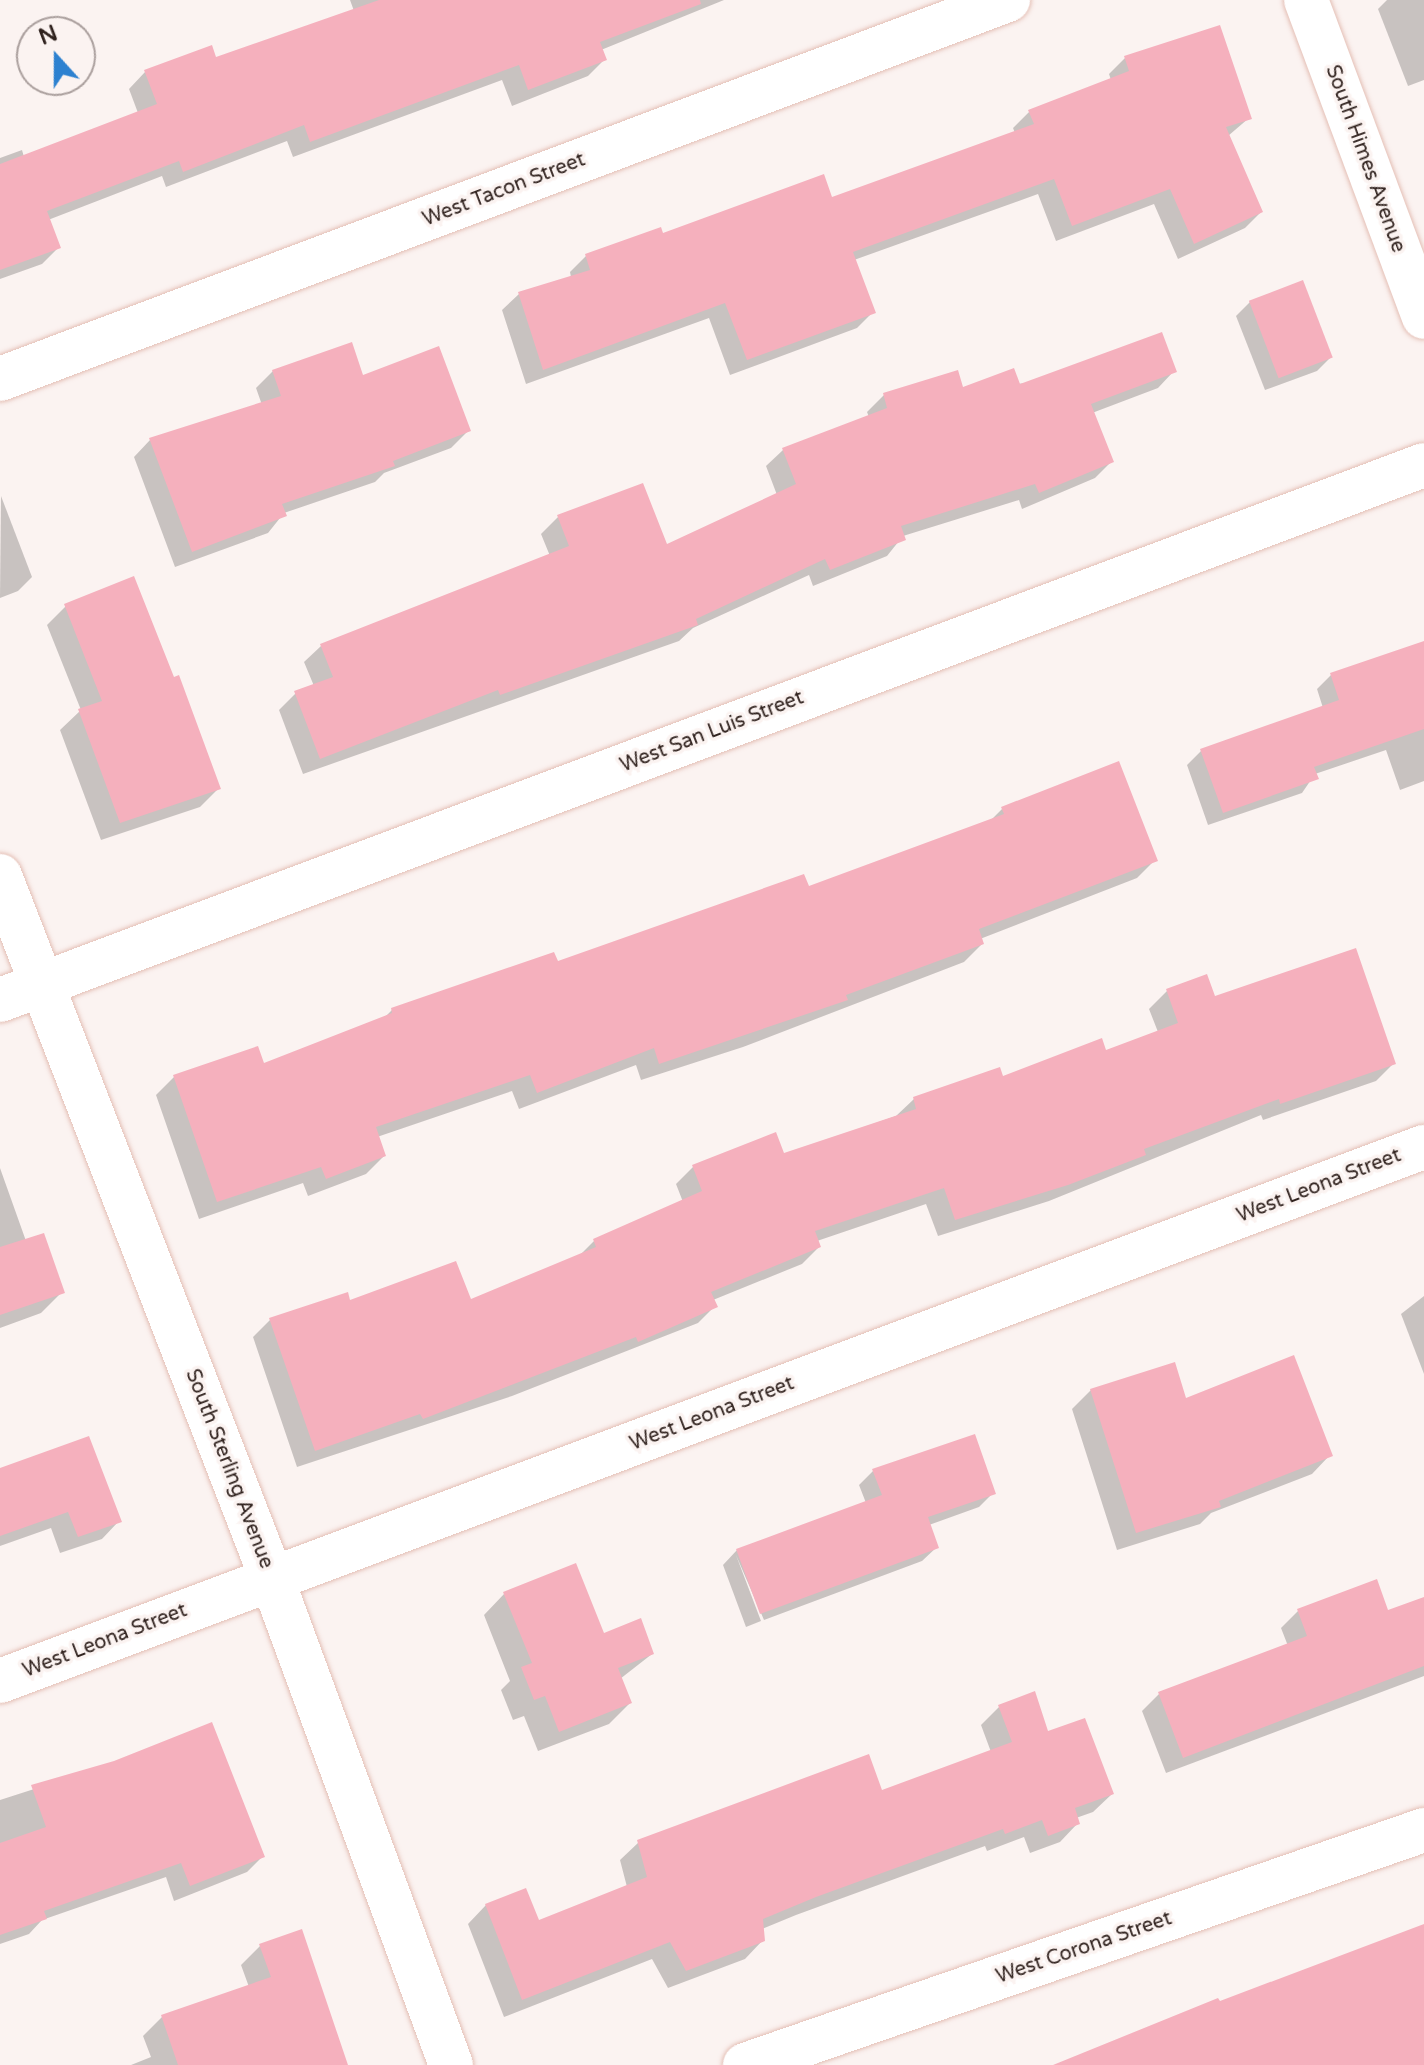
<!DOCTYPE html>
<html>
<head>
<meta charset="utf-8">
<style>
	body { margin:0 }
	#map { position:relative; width:1424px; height:2065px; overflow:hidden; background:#fbf3f1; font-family:"Varela Round",sans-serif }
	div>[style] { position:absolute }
	.shadow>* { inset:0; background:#0003 }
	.building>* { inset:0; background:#f5b0bd; transform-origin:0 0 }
	.roads { filter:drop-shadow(0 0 2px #e4bfb5) drop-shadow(0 0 2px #e4bfb5) }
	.minor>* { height:44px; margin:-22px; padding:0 22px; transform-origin:22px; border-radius:22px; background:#fff }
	span { translate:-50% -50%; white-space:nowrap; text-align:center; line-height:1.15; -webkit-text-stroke:7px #fbf3f1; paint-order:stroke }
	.street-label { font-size:20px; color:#30221e }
	.north { position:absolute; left:16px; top:16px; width:80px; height:80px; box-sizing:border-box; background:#fbf3f1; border:2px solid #aa9f9d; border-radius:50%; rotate:339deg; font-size:22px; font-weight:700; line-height:32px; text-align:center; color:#30221e }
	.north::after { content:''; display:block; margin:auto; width:28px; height:36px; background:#2d81d0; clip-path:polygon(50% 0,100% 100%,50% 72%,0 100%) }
</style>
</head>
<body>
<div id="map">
	<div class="shadow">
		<div style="clip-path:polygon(350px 0,724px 0,601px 50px,604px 60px,588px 76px,512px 106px,502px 80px,293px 157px,287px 141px,166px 187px,162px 176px,48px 220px,59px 247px,42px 264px,0 279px,0 158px,22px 150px,24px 157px,138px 113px,129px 89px,145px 72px,215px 59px,354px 11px)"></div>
		<div style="clip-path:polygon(1387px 0,1424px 0,1424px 80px,1408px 86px,1378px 9px)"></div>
		<div style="clip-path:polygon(1125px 58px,1249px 118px,1228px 136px,1261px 212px,1245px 228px,1178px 259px,1154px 204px,1056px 241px,1038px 194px,854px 260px,873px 312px,857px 328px,730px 375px,709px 318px,526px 384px,502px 310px,519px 294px,571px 277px,570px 272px,586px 256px,831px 200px,1015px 133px,1013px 128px,1030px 111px,1111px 80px,1109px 74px)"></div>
		<div style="clip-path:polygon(1250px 302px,1331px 357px,1317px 371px,1265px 390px,1236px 316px)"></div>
		<div style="clip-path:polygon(273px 371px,362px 377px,468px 431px,451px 448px,384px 473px,375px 482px,284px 513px,268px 533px,175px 567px,134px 457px,150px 440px,262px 405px,256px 388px)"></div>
		<div style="clip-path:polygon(1174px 371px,1158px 388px,1092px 413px,1111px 462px,1095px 478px,1022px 509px,1019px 500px,903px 536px,887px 556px,813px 586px,809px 575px,693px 628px,679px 641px,303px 774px,279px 710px,296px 693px,314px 686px,304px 662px,321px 646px,550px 556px,541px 534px,558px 517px,666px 546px,777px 495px,766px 466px,783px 450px,869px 417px,867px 412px,884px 395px)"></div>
		<div style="clip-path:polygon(1px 496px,32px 577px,18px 591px,0 598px)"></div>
		<div style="clip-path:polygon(66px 606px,219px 788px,200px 807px,101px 840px,60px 730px,81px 710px,47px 625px)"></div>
		<div style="clip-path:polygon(1424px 667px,1424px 781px,1400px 790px,1386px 750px,1315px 774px,1302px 793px,1208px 825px,1187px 765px,1201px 751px,1323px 708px,1317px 689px,1331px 675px)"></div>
		<div style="clip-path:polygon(1002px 809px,1155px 860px,1137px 878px,980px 939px,982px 944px,964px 962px,743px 1047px,641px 1080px,636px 1065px,519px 1109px,512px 1091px,377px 1137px,384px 1156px,366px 1174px,308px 1196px,303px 1183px,199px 1219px,156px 1095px,174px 1077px,262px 1065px,383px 1019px,392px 1010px,807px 889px,989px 822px)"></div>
		<div style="clip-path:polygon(1205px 976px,1213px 999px,1393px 1064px,1376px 1081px,1263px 1120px,1261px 1115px,1049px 1201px,938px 1236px,926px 1204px,817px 1241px,819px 1247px,802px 1264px,713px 1300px,715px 1306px,698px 1323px,512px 1396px,297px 1467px,253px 1337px,270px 1320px,349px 1303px,470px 1302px,578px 1257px,594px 1241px,683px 1202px,676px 1184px,693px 1167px,783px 1156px,896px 1116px,914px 1099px,1105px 1053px,1158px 1032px,1149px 1009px,1167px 991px)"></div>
		<div style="clip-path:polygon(0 1168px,26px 1241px,62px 1292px,41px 1313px,0 1328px)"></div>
		<div style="clip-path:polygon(1424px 1296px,1424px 1374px,1401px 1314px)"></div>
		<div style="clip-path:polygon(1091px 1390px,1185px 1400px,1330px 1455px,1312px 1474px,1211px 1513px,1200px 1524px,1117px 1550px,1072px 1409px)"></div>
		<div style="clip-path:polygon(0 1471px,119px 1521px,102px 1539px,60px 1553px,51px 1528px,0 1546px)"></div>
		<div style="clip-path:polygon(873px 1471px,993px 1493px,979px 1507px,929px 1525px,937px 1547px,922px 1561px,764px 1620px,736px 1555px,761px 1621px,746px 1627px,723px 1565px,737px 1550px,866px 1503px,859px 1485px)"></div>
		<div style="clip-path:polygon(504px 1594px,652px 1654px,620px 1679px,630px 1703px,609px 1724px,538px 1751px,524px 1716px,513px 1720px,501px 1690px,510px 1681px,484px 1615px)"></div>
		<div style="clip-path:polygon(1424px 1599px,1424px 1676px,1166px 1773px,1142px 1711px,1159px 1694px,1288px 1646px,1281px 1628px,1298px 1611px,1387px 1613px)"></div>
		<div style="clip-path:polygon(999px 1707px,1047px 1733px,1112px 1794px,1093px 1812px,1076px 1818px,1078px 1823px,1060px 1842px,1030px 1853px,1024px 1837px,987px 1851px,985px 1846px,796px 1915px,762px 1929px,763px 1940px,745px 1959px,668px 1988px,652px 1959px,504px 2017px,468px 1924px,486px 1905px,538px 1922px,627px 1887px,620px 1860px,639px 1842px,880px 1793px,991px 1752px,981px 1725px)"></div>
		<div style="clip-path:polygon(115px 1763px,263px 1856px,247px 1872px,174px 1901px,166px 1877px,42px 1920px,29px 1934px,0 1944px,0 1800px)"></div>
		<div style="clip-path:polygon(260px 1946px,346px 2065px,131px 2065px,151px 2057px,143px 2036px,162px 2017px,249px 1987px,241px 1965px)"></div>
	</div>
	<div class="building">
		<div style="clip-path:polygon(379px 0,700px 0,701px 4px,600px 42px,607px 60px,528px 90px,519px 65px,310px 142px,304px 125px,183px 172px,179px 161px,47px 211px,61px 248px,0 270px,0 164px,157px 104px,144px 70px,212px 45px,216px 57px)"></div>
		<div style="clip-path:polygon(1220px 25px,1252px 119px,1226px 127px,1263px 212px,1194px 244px,1170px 189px,1072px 226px,1054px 179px,853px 252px,876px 313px,747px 360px,725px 303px,543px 370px,518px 292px,590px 270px,585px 254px,661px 227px,663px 233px,824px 174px,832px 197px,1034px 124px,1028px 110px,1129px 71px,1124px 56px)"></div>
		<div style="left:1303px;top:280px;width:83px;height:58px;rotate:69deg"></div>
		<div style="clip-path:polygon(1162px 332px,1177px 372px,1091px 404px,1114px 462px,1039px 493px,1035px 484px,901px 526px,906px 540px,830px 570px,825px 559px,696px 619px,698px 625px,500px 695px,498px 690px,320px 759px,294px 691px,333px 677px,320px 644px,569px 546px,557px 515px,643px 483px,667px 544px,796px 484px,782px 448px,887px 408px,883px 393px,958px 370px,963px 387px,1014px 368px,1020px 384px)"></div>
		<div style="clip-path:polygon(352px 342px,363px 375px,439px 346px,471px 431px,393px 461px,395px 466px,282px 504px,287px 516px,192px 552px,149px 438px,281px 396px,272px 370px)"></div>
		<div style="clip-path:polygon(134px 576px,174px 677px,179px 675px,221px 789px,120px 823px,78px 709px,102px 701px,64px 604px)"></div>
		<div style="clip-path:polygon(1424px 641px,1424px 729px,1314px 767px,1319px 779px,1223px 813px,1200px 749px,1339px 700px,1330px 673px)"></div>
		<div style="clip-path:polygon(1119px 761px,1158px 861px,979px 929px,984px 944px,846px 995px,848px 1000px,659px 1064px,654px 1048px,537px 1093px,530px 1075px,376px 1127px,386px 1156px,326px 1179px,321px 1167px,217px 1202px,173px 1075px,258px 1046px,264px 1063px,392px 1013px,391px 1008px,554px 952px,558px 961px,804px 874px,809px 886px,1004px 814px,1001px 807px)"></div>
		<div style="clip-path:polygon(1356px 948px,1396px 1064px,1280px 1104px,1279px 1099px,1144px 1149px,1146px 1155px,1068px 1185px,955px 1220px,944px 1188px,815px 1231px,821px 1247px,711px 1292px,718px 1307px,638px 1342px,636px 1337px,423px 1419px,420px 1414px,315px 1451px,269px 1318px,348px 1292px,350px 1300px,456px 1261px,471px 1299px,596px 1247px,593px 1239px,702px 1191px,692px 1165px,776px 1132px,784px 1153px,916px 1109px,913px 1097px,1000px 1067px,1003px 1076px,1102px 1038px,1106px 1050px,1178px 1023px,1166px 989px,1207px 974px,1215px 996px)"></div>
		<div style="clip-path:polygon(44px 1233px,65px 1293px,0 1315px,0 1247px)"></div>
		<div style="clip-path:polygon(1294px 1355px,1333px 1456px,1219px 1501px,1221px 1507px,1136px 1533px,1090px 1389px,1175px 1362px,1186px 1398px)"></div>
		<div style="clip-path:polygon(975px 1434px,996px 1494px,928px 1517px,939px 1548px,760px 1614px,736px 1549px,882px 1495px,872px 1469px)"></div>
		<div style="clip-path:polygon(89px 1436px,122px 1522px,78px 1537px,68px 1512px,0 1536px,0 1468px)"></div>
		<div style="clip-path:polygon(576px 1563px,604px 1633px,641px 1618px,654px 1654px,618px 1668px,632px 1703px,559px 1732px,545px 1696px,534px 1700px,521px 1667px,532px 1663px,503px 1592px)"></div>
		<div style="clip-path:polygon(1377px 1579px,1388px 1610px,1424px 1597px,1424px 1666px,1183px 1758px,1158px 1692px,1307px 1636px,1297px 1609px)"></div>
		<div style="clip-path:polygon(1035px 1691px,1048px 1731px,1085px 1718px,1114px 1794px,1075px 1808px,1080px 1824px,1048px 1836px,1042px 1820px,1005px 1834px,1003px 1829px,816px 1897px,763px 1919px,765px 1941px,686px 1971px,670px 1942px,522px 2000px,485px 1904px,526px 1888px,539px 1920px,647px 1877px,637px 1840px,869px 1754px,882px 1790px,1012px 1742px,998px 1705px)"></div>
		<div style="clip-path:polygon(212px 1722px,265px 1857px,190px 1886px,181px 1863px,44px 1911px,47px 1919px,0 1935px,0 1843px,46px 1827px,31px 1785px,114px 1761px)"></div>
		<div style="clip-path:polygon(1424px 1924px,1424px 2065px,1053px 2065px,1218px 1998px,1220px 2001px)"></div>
		<div style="clip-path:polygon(302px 1929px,348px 2065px,178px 2065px,161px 2015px,271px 1977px,259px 1944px)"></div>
	</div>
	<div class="roads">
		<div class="minor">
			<div style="left:1306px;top:0;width:338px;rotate:69.6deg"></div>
			<div style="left:0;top:379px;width:1077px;rotate:-20.61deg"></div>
			<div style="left:0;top:876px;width:754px;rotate:68.85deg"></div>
			<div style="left:272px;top:1579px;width:518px;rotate:69.78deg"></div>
			<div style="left:0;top:1000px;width:1521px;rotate:-20.59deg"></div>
			<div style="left:0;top:1681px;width:1521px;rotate:-20.56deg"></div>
			<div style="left:745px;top:2065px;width:719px;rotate:-19.09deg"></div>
		</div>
	</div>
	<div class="street-label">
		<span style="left:1365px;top:159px;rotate:70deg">South Himes Avenue</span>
		<span style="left:504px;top:190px;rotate:-21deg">West Tacon Street</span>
		<span style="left:712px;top:732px;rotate:-21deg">West San Luis Street</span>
		<span style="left:1319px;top:1186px;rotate:-21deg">West Leona Street</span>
		<span style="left:712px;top:1414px;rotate:-21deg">West Leona Street</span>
		<span style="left:229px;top:1469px;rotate:69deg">South Sterling Avenue</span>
		<span style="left:105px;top:1641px;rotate:-21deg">West Leona Street</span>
		<span style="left:1084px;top:1948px;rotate:-19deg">West Corona Street</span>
	</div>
	<div class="north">N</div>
</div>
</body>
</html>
